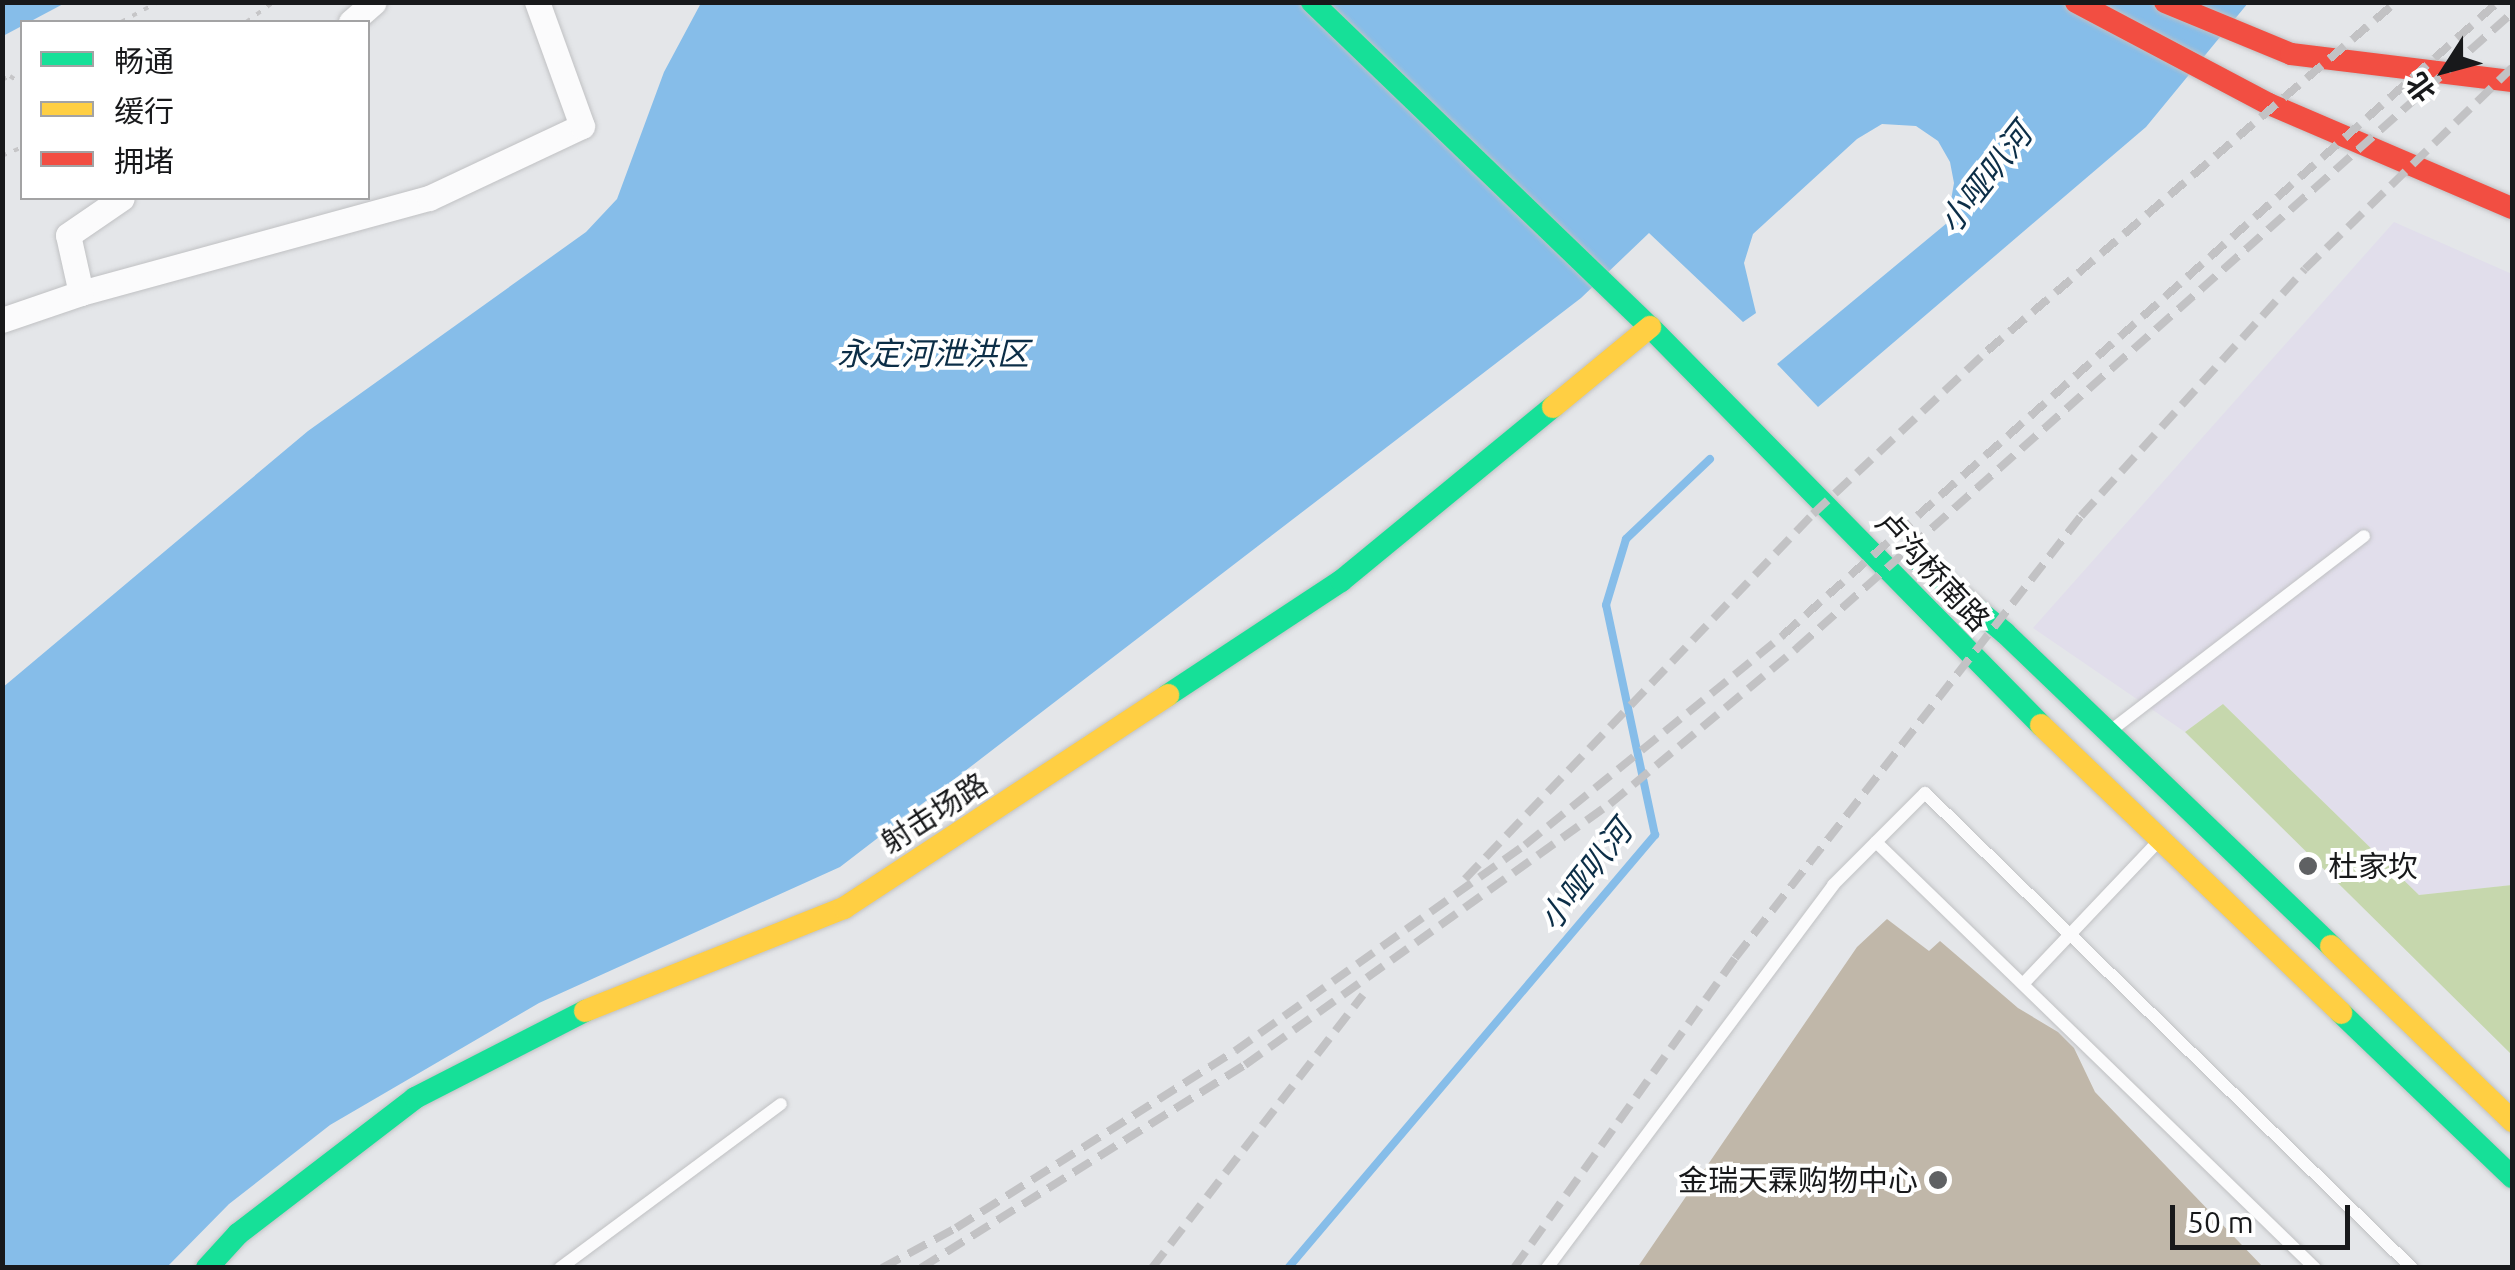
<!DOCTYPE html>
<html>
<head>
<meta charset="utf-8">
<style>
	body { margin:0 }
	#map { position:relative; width:2515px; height:1270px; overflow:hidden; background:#e4e6e9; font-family:Ubuntu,"Noto Sans SC",sans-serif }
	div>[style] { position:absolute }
	.commercial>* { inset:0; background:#e1deeb }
	.green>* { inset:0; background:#c6d7ad }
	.water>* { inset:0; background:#86bde9 }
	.stream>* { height:8px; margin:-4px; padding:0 4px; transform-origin:4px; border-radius:4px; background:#86bde9 }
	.building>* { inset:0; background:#c0b7a9 }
	.path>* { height:4px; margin-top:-2px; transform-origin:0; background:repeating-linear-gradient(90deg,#c6c6c8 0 5px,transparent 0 13px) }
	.roads { filter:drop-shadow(0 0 2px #c0c1c3) drop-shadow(0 0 2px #c0c1c3) }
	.lane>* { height:12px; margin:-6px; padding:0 6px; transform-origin:6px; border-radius:6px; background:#fbfbfc }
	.street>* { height:25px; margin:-12.5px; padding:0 12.5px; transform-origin:12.5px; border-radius:12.5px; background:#fbfbfc }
	.fast>* { height:22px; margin:-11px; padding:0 11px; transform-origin:11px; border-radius:11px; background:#16e098 }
	.slow>* { height:22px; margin:-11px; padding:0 11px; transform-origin:11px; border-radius:11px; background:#ffcf43 }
	.jam>* { height:22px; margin:-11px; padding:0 11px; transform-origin:11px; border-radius:11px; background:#f24e42 }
	.rail>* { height:8px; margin-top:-4px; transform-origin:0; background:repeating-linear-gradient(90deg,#c2c2c4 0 20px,transparent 0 30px) }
	.dots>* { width:28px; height:28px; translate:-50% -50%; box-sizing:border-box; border:5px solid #fff; border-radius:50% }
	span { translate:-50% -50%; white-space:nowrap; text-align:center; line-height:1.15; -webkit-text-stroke:8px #fff; paint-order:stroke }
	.street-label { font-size:30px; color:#18191b }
	.poi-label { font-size:30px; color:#18191b }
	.left { translate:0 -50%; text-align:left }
	.right { translate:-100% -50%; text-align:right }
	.water-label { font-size:32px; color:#0c2e47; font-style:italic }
	.frame { position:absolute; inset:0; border:5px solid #18191b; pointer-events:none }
	.legend { position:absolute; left:20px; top:20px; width:350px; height:180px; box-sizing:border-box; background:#fff; border:2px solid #a3a3a4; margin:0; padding:12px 18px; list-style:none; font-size:30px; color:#18191b }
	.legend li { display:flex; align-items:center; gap:20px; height:50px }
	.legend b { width:50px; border:2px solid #a3a3a4 }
	.north { position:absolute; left:2395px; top:20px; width:100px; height:100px; -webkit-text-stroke:8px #fff; paint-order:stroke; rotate:234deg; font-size:28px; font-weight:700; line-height:40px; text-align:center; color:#18191b }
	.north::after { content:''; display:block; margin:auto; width:35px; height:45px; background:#18191b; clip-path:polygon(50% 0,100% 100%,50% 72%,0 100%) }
	.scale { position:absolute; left:2170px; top:1205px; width:180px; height:45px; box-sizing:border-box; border:5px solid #18191b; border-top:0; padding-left:12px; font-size:30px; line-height:35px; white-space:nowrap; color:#18191b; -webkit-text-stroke:8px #fff; paint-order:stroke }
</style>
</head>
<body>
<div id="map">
	<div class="commercial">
		<div style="clip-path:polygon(2394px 222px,2512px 274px,2512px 885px,2419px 895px,2223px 704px,2185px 732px,2033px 628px)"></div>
	</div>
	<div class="green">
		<div style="clip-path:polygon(2223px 704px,2419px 895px,2512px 885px,2512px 1055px,2185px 732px)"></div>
	</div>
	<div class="water">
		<div style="clip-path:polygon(3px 2px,65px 2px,65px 3px,3px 36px)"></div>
		<div style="clip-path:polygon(701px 3px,2248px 3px,2146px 127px,1818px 407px,1777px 364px,1947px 223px,1954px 183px,1950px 162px,1938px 141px,1916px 126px,1882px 124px,1857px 139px,1753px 234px,1744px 263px,1756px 313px,1743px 322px,1649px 233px,1581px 298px,840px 867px,539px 1003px,330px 1125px,229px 1204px,167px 1267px,3px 1267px,2px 688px,308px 431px,586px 232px,617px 199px,664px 72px)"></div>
	</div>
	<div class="stream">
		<div style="left:1288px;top:1268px;width:568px;rotate:-49.72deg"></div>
		<div style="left:1655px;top:835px;width:235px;rotate:-102deg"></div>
		<div style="left:1606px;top:605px;width:69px;rotate:-73.1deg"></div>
		<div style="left:1626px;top:539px;width:116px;rotate:-43.6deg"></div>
	</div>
	<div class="building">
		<div style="clip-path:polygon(1887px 919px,1929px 951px,1940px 941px,2018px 1008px,2058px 1032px,2074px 1048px,2095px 1092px,2264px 1268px,1637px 1268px,1857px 947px)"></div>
	</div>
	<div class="path">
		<div style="left:121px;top:22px;width:42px;rotate:-28.4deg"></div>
		<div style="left:246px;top:22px;width:34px;rotate:-36deg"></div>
		<div style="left:2px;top:80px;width:9px;rotate:-27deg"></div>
		<div style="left:10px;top:76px;width:14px;rotate:34deg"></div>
		<div style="left:2px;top:156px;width:22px;rotate:-24deg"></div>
	</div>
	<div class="roads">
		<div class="lane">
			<div style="left:2114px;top:728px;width:315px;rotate:-37.5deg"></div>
			<div style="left:1876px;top:842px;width:612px;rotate:44.14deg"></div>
			<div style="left:2023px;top:984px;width:192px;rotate:-46.5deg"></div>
			<div style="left:560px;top:1268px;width:275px;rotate:-36.6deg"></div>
			<div style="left:1547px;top:1268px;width:478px;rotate:-53.2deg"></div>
			<div style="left:1833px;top:885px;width:130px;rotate:-45deg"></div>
			<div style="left:1925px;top:793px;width:680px;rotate:44.29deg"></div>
		</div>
		<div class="street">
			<div style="left:351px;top:22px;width:30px;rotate:-41deg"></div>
			<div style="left:81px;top:293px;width:361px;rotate:-15.3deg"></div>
			<div style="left:429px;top:198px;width:169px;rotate:-25.2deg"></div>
			<div style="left:582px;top:126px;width:132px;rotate:-109.9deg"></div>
			<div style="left:2px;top:320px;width:83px;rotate:-18.9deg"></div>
			<div style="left:81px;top:293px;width:59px;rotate:-102.6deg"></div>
			<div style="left:68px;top:235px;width:65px;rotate:-34.4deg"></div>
		</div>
		<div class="fast">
			<div style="left:1312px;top:2px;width:469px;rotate:43.9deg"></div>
			<div style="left:1650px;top:327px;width:558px;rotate:45.51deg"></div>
			<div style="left:1918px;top:560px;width:114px;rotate:40deg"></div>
			<div style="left:2005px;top:633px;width:452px;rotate:43.8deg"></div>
			<div style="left:1168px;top:695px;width:207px;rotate:-33.4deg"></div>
			<div style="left:1341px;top:581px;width:274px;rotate:-39.4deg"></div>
			<div style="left:2341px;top:1013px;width:237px;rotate:43.8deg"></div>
			<div style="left:207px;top:1268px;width:46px;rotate:-47.6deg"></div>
			<div style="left:238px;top:1234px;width:223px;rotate:-37.5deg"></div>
			<div style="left:415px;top:1098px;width:191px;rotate:-27.1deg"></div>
		</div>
		<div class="slow">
			<div style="left:1553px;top:407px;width:126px;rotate:-39.5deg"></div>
			<div style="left:2041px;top:725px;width:416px;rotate:43.8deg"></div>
			<div style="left:2331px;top:946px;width:252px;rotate:44deg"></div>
			<div style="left:585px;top:1011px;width:279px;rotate:-21.7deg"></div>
			<div style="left:844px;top:908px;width:388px;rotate:-33.3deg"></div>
		</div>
		<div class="jam">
			<div style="left:2076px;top:2px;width:218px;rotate:27.9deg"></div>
			<div style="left:2269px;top:104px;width:264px;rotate:23.2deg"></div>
			<div style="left:2165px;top:2px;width:136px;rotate:22.4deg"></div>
			<div style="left:2291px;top:54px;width:223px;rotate:7deg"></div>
		</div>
	</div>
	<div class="rail">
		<div style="left:1465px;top:879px;width:504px;rotate:-46.37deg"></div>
		<div style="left:1813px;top:514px;width:238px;rotate:-43.1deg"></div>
		<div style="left:1987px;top:351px;width:538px;rotate:-40.47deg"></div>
		<div style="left:882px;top:1268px;width:84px;rotate:-28.4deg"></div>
		<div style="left:956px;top:1228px;width:330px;rotate:-32.4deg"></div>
		<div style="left:1235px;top:1051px;width:356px;rotate:-35.4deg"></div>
		<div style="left:1525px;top:845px;width:333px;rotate:-39.1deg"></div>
		<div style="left:1783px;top:635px;width:955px;rotate:-41.52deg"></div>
		<div style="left:921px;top:1268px;width:382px;rotate:-32.1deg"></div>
		<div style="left:1245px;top:1065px;width:449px;rotate:-35.6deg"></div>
		<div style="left:1610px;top:804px;width:244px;rotate:-39.8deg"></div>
		<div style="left:1797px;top:648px;width:956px;rotate:-41.61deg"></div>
		<div style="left:1152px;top:1268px;width:345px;rotate:-52.3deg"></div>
		<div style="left:1514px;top:1268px;width:381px;rotate:-54.5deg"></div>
		<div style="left:1735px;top:958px;width:561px;rotate:-51.95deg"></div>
		<div style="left:2081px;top:516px;width:333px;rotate:-47.8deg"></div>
		<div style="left:2305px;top:269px;width:289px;rotate:-44.2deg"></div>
	</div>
	<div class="dots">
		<div style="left:2308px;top:866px;background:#5f6163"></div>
		<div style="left:1938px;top:1180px;background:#5f6163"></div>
	</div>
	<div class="street-label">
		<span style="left:1933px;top:571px;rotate:47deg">卢沟桥南路</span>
		<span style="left:934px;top:813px;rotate:-33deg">射击场路</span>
	</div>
	<div class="poi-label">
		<span class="left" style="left:2328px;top:866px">杜家坎</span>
		<span class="right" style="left:1918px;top:1180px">金瑞天霖购物中心</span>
	</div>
	<div class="water-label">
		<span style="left:1985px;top:178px;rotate:-52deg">小哑叭河</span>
		<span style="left:933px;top:353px">永定河泄洪区</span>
		<span style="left:1585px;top:875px;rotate:-52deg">小哑叭河</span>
	</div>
	<div class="frame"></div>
	<ul class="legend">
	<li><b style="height:12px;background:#16e098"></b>畅通</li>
	<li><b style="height:12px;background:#ffcf43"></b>缓行</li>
	<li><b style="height:12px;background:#f24e42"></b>拥堵</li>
	</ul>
	<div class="north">北</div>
	<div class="scale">50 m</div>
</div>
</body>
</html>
